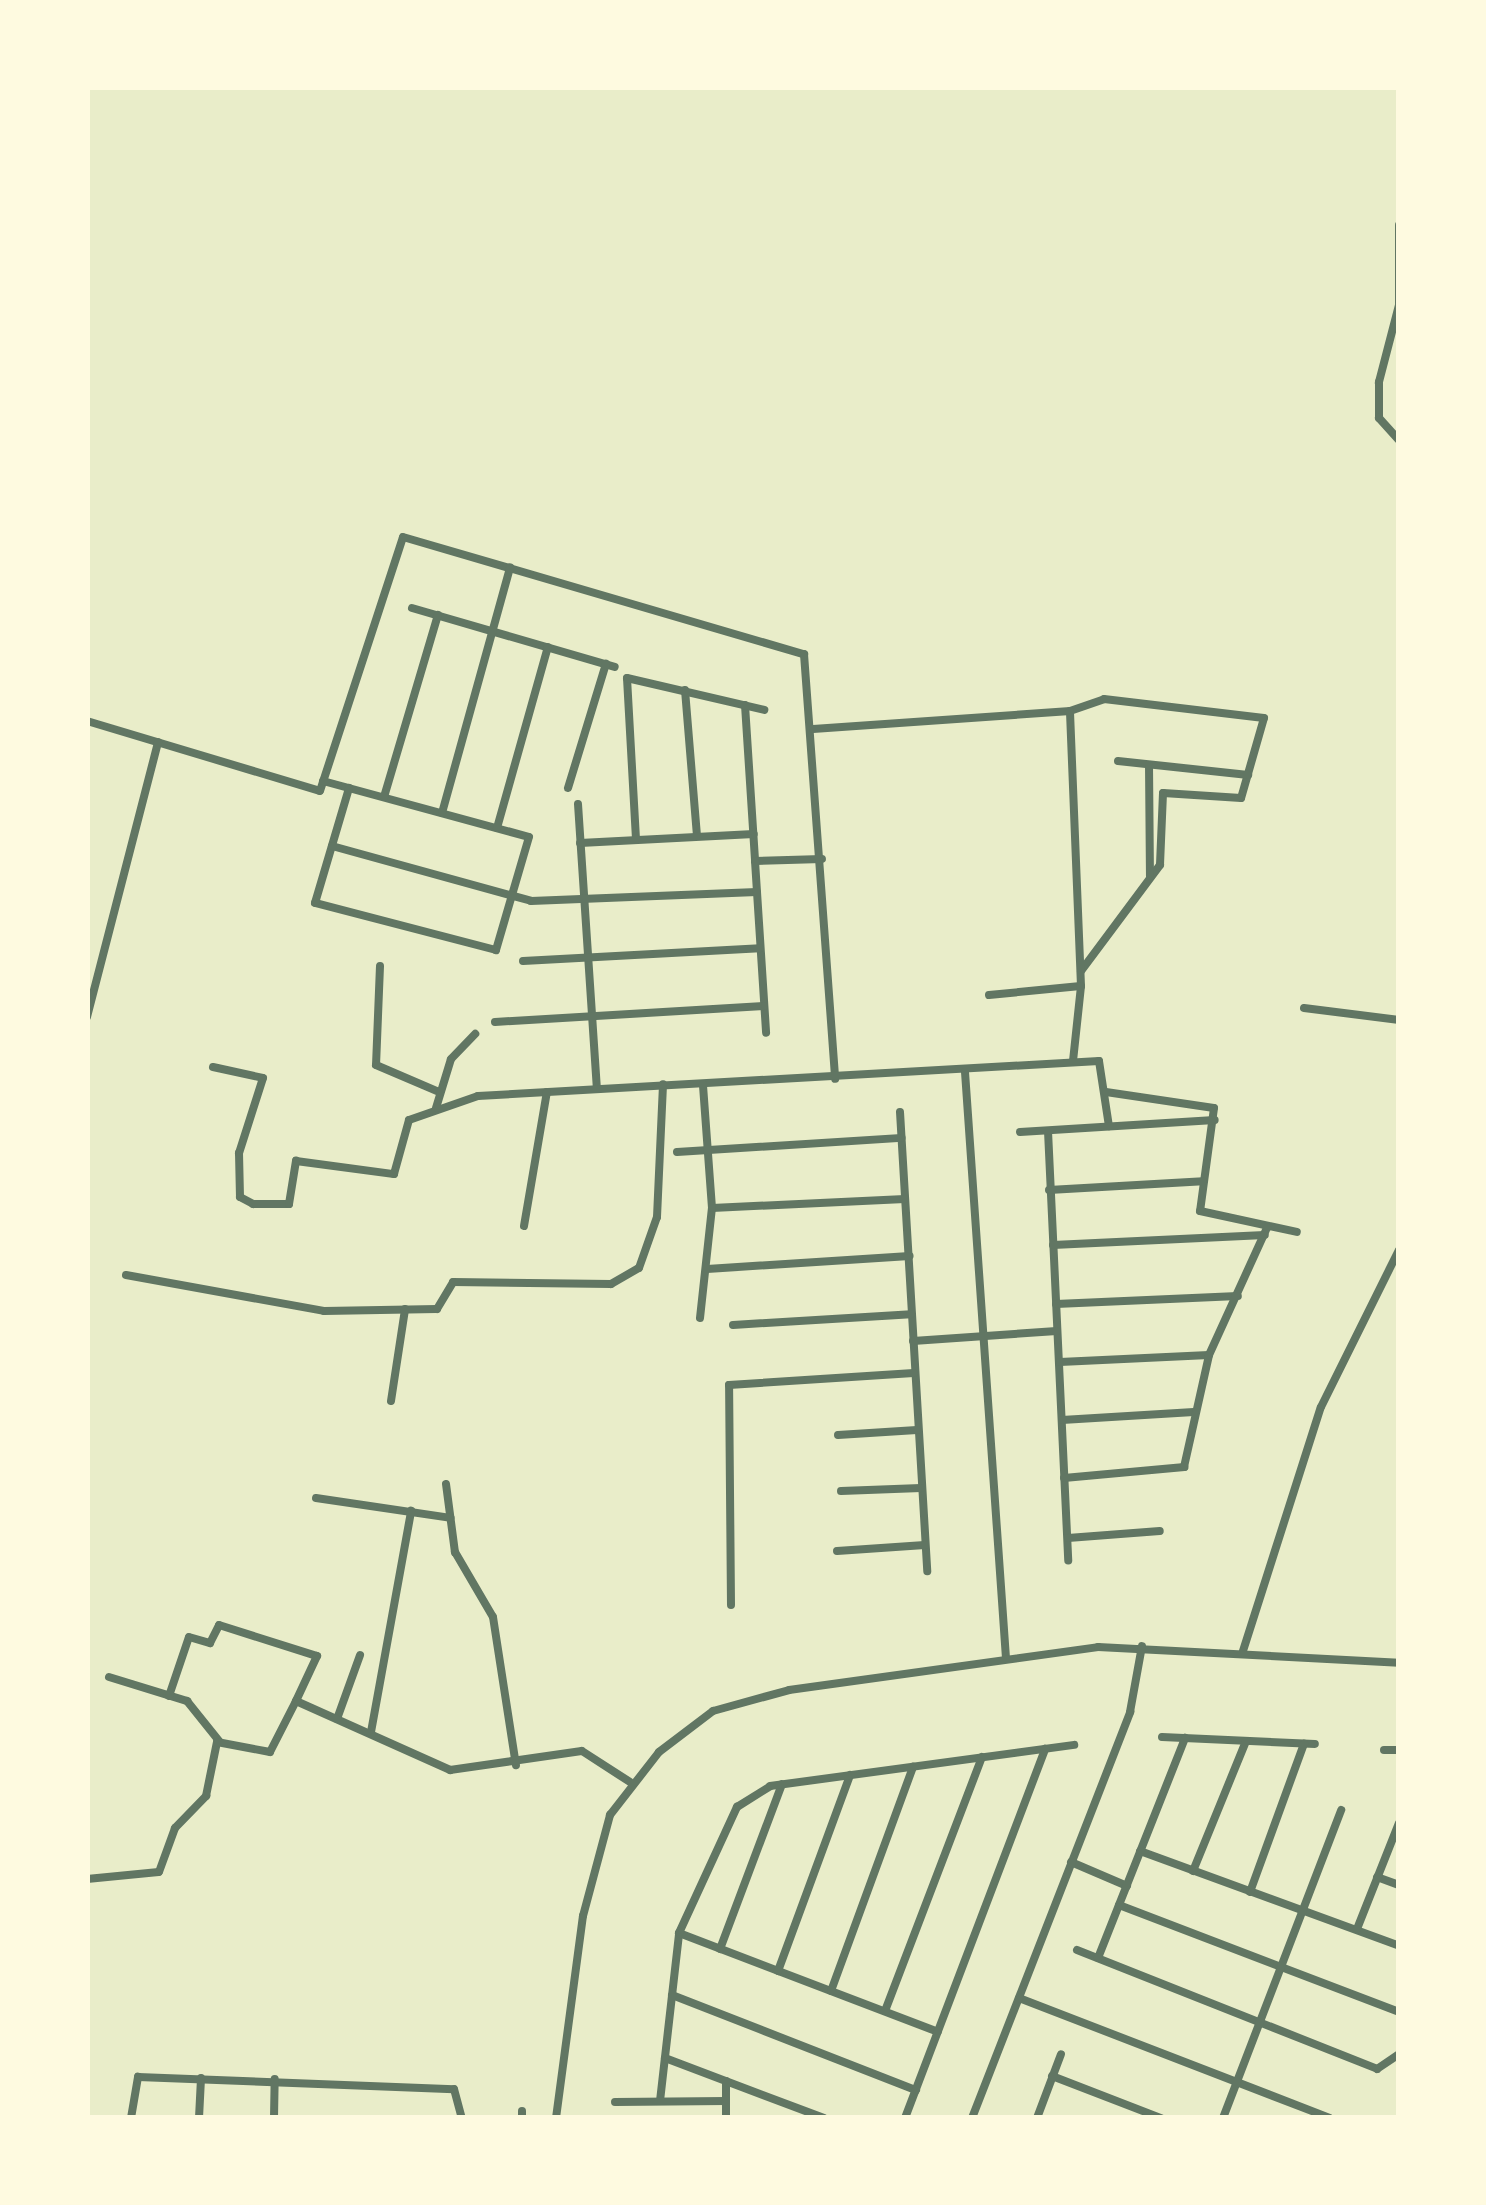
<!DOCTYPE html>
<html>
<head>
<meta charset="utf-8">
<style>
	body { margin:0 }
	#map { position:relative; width:1486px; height:2205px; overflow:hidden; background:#e9edc9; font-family:"Source Sans 3",sans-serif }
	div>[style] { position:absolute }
	.minor>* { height:8px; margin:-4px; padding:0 4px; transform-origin:4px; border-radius:4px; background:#617663 }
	span { translate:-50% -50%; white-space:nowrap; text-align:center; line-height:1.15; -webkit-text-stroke:12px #fefae0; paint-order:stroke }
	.frame { position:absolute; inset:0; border:90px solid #fefae0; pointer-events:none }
</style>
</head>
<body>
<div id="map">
	<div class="minor">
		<div style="left:1399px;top:225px;width:78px;rotate:90deg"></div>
		<div style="left:1399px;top:305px;width:80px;rotate:104.6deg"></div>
		<div style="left:1379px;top:382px;width:36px;rotate:90deg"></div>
		<div style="left:1379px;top:418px;width:30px;rotate:48deg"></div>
		<div style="left:412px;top:608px;width:211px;rotate:16.2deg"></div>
		<div style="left:685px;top:690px;width:146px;rotate:85.3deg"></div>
		<div style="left:745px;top:705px;width:156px;rotate:86.3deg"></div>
		<div style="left:755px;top:861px;width:67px;rotate:-1.7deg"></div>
		<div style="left:87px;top:721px;width:243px;rotate:16.7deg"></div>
		<div style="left:320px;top:791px;width:267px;rotate:-71.9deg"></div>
		<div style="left:403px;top:537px;width:418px;rotate:16.3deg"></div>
		<div style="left:804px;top:654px;width:426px;rotate:85.8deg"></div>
		<div style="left:813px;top:729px;width:258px;rotate:-4deg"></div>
		<div style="left:1070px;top:711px;width:36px;rotate:-19deg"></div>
		<div style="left:1104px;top:699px;width:161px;rotate:6.8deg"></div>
		<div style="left:1264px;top:718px;width:83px;rotate:106deg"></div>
		<div style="left:1241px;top:798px;width:78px;rotate:-176.3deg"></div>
		<div style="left:1163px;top:793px;width:72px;rotate:92.4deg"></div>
		<div style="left:1160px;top:865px;width:132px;rotate:126.7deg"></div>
		<div style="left:1118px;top:761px;width:131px;rotate:6.1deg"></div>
		<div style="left:1149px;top:765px;width:111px;rotate:89.5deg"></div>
		<div style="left:323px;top:781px;width:213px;rotate:15.2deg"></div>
		<div style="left:529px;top:837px;width:118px;rotate:106.3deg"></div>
		<div style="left:496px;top:950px;width:187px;rotate:-165.4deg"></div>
		<div style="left:315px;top:903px;width:120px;rotate:-73.5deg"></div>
		<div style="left:568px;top:788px;width:130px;rotate:-73deg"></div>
		<div style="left:384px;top:797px;width:190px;rotate:-73.5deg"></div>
		<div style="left:578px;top:804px;width:285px;rotate:86.2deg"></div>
		<div style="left:442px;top:813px;width:255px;rotate:-74.5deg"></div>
		<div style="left:497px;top:828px;width:188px;rotate:-74.3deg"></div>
		<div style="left:636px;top:839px;width:161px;rotate:-93.2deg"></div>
		<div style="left:627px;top:678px;width:141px;rotate:13.1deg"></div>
		<div style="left:580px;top:843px;width:174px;rotate:-3deg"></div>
		<div style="left:332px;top:846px;width:206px;rotate:15.4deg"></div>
		<div style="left:531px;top:901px;width:226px;rotate:-2.3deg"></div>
		<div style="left:755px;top:861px;width:172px;rotate:86.3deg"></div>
		<div style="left:523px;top:961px;width:237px;rotate:-3.1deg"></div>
		<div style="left:380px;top:966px;width:99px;rotate:92.3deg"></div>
		<div style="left:376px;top:1065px;width:69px;rotate:23.2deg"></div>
		<div style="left:989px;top:995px;width:92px;rotate:-5.6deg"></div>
		<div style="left:1081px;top:986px;width:275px;rotate:-92.3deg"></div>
		<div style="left:1304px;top:1008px;width:96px;rotate:7.2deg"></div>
		<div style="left:87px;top:1017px;width:284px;rotate:-75.5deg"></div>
		<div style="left:495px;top:1022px;width:269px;rotate:-3.4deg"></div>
		<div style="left:1073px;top:1061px;width:75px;rotate:-83.9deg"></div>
		<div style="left:213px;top:1067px;width:51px;rotate:12.4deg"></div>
		<div style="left:263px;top:1078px;width:79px;rotate:107.7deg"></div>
		<div style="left:239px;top:1153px;width:44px;rotate:88.7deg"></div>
		<div style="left:240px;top:1197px;width:15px;rotate:28deg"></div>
		<div style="left:253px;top:1204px;width:36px"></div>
		<div style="left:289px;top:1204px;width:44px;rotate:-80.8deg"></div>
		<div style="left:296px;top:1161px;width:99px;rotate:7.6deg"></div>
		<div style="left:394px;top:1174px;width:56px;rotate:-74.5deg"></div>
		<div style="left:409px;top:1120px;width:73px;rotate:-19.2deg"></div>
		<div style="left:478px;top:1096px;width:622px;rotate:-3.23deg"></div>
		<div style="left:1099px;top:1061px;width:66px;rotate:81.3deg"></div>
		<div style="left:965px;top:1072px;width:588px;rotate:86deg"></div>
		<div style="left:1106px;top:1092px;width:109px;rotate:8.4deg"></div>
		<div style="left:1214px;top:1108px;width:104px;rotate:97.7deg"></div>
		<div style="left:1200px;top:1211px;width:99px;rotate:12.2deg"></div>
		<div style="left:436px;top:1108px;width:51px;rotate:-73deg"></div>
		<div style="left:451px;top:1059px;width:35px;rotate:-46deg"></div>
		<div style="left:900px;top:1112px;width:460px;rotate:86.6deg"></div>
		<div style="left:1048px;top:1131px;width:430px;rotate:87.3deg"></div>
		<div style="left:1020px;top:1132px;width:195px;rotate:-3.5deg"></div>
		<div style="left:677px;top:1152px;width:225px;rotate:-3.6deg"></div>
		<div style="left:1049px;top:1190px;width:154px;rotate:-3.3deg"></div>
		<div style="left:712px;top:1208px;width:193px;rotate:-2.7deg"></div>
		<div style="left:524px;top:1226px;width:136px;rotate:-80.3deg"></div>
		<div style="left:1053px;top:1245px;width:212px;rotate:-2.7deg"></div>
		<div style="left:707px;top:1269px;width:203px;rotate:-3.7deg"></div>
		<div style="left:126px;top:1275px;width:201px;rotate:10.3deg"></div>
		<div style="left:324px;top:1311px;width:113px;rotate:-1deg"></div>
		<div style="left:437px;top:1309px;width:31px;rotate:-59deg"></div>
		<div style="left:453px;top:1282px;width:158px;rotate:0.7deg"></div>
		<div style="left:611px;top:1284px;width:32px;rotate:-30deg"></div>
		<div style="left:639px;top:1268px;width:54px;rotate:-70.6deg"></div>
		<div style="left:657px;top:1217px;width:133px;rotate:-87.4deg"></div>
		<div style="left:1056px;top:1304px;width:182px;rotate:-2.5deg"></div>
		<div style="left:700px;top:1318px;width:111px;rotate:-83.8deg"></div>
		<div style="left:712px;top:1208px;width:124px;rotate:-94.2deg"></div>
		<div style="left:733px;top:1325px;width:178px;rotate:-3.5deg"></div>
		<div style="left:913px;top:1341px;width:144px;rotate:-4deg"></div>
		<div style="left:1060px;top:1362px;width:149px;rotate:-2.7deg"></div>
		<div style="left:391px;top:1401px;width:93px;rotate:-81.3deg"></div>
		<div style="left:1062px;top:1420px;width:132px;rotate:-3.5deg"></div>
		<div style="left:838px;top:1435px;width:79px;rotate:-3.6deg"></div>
		<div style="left:1064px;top:1478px;width:121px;rotate:-5.2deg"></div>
		<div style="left:1184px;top:1467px;width:115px;rotate:-77.4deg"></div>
		<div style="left:1209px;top:1355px;width:140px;rotate:-65.5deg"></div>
		<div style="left:446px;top:1484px;width:69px;rotate:82.5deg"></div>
		<div style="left:455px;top:1552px;width:75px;rotate:59.7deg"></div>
		<div style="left:493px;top:1617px;width:150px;rotate:81.2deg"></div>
		<div style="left:841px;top:1491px;width:80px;rotate:-2.1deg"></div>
		<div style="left:316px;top:1498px;width:136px;rotate:8.4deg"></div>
		<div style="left:1068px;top:1538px;width:92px;rotate:-4.4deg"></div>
		<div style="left:837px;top:1551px;width:88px;rotate:-3.9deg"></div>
		<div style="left:731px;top:1605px;width:220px;rotate:-90.5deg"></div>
		<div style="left:729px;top:1385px;width:185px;rotate:-3.7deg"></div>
		<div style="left:1242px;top:1654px;width:259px;rotate:-72.3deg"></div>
		<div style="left:1321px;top:1407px;width:175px;rotate:-63.6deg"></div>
		<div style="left:109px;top:1677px;width:82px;rotate:17.1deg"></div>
		<div style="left:187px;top:1701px;width:51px;rotate:51.3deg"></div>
		<div style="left:169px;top:1696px;width:62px;rotate:-71.3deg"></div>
		<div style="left:189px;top:1637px;width:22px;rotate:16deg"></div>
		<div style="left:210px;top:1643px;width:20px;rotate:-63deg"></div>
		<div style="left:219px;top:1625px;width:103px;rotate:17.6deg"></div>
		<div style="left:317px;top:1656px;width:50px;rotate:115deg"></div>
		<div style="left:337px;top:1719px;width:68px;rotate:-70.2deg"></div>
		<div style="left:371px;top:1732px;width:225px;rotate:-79.7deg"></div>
		<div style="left:1162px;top:1737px;width:153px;rotate:2.6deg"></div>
		<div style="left:1384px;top:1750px;width:15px"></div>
		<div style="left:1140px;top:1851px;width:276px;rotate:20.1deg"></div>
		<div style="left:1071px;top:1862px;width:61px;rotate:23.2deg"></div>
		<div style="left:1193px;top:1871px;width:140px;rotate:-67.8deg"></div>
		<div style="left:1377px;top:1877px;width:23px;rotate:20deg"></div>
		<div style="left:87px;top:1879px;width:72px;rotate:-5.6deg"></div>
		<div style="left:159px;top:1872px;width:47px;rotate:-70deg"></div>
		<div style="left:175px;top:1828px;width:45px;rotate:-45.9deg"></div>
		<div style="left:206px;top:1796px;width:55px;rotate:-78.5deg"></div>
		<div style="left:217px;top:1742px;width:54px;rotate:10.7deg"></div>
		<div style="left:270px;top:1752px;width:57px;rotate:-63deg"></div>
		<div style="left:296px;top:1701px;width:169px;rotate:24.1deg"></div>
		<div style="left:450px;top:1770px;width:133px;rotate:-8.2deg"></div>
		<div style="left:582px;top:1751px;width:57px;rotate:32.9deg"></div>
		<div style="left:1250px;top:1892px;width:158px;rotate:-70deg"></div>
		<div style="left:1119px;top:1905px;width:300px;rotate:20.9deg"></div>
		<div style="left:1357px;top:1929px;width:114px;rotate:-68.4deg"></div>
		<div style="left:679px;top:1933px;width:277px;rotate:20.9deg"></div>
		<div style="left:720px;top:1949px;width:176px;rotate:-69.4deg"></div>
		<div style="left:1077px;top:1950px;width:323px;rotate:21.6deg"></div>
		<div style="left:1377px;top:2069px;width:27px;rotate:-34deg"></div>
		<div style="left:1098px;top:1958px;width:237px;rotate:-68.4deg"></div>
		<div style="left:778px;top:1971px;width:209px;rotate:-69.8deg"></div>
		<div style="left:831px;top:1991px;width:239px;rotate:-69.9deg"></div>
		<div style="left:672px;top:1995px;width:262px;rotate:21.3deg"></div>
		<div style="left:1019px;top:1998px;width:333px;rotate:21.1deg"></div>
		<div style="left:885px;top:2011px;width:272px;rotate:-69.1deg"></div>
		<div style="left:665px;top:2058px;width:170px;rotate:20.7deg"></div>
		<div style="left:1052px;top:2076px;width:117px;rotate:21.1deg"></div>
		<div style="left:660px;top:2101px;width:169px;rotate:-83.5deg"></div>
		<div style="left:679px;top:1933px;width:139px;rotate:-65.3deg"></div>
		<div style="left:737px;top:1807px;width:39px;rotate:-32deg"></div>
		<div style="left:770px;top:1786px;width:307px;rotate:-7.7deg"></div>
		<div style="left:615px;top:2102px;width:111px;rotate:-0.5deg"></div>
		<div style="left:131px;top:2118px;width:42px;rotate:-80.3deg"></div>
		<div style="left:138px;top:2077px;width:316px;rotate:2.2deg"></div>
		<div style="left:454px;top:2089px;width:30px;rotate:75deg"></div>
		<div style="left:199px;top:2118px;width:40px;rotate:-87.1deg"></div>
		<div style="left:274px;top:2118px;width:39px;rotate:-89deg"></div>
		<div style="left:522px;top:2118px;width:7px;rotate:-90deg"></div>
		<div style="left:556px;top:2118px;width:204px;rotate:-82.4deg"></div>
		<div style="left:583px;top:1916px;width:105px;rotate:-75deg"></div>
		<div style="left:610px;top:1815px;width:80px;rotate:-52.1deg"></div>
		<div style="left:659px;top:1752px;width:68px;rotate:-37.2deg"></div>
		<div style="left:713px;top:1711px;width:79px;rotate:-15.4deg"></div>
		<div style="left:789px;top:1690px;width:312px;rotate:-7.9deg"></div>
		<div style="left:1098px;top:1647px;width:301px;rotate:3deg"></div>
		<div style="left:726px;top:2118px;width:37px;rotate:-90deg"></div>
		<div style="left:905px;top:2118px;width:395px;rotate:-69.2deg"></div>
		<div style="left:972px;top:2118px;width:436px;rotate:-68.7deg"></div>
		<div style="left:1130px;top:1712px;width:67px;rotate:-79.7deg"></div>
		<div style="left:1037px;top:2118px;width:68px;rotate:-69.4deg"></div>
		<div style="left:1223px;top:2118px;width:330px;rotate:-69deg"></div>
	</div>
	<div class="frame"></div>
</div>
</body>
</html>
